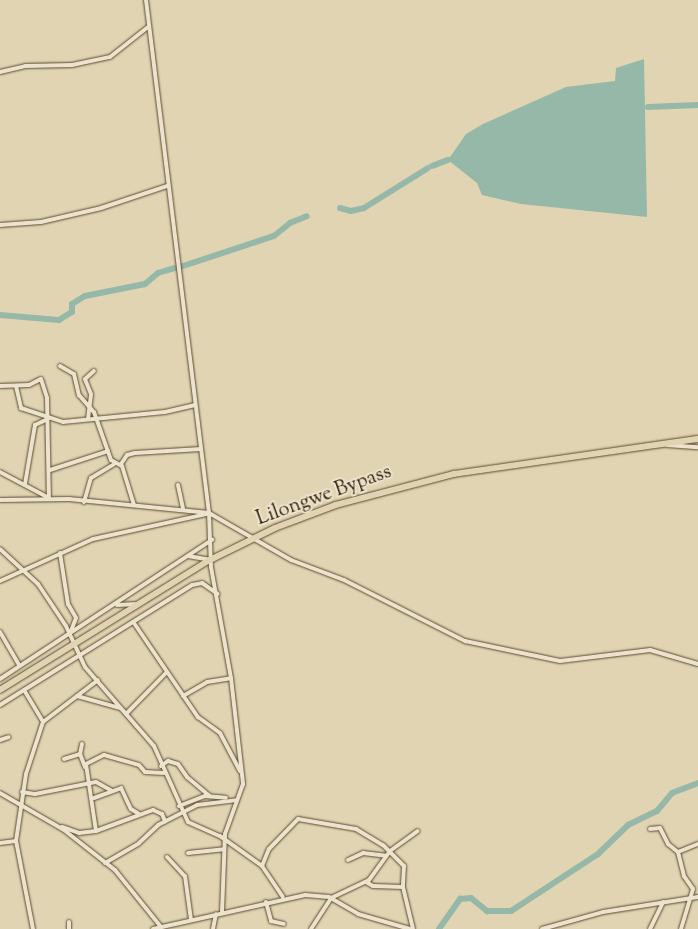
<!DOCTYPE html>
<html>
<head>
<meta charset="utf-8">
<style>
	body { margin:0 }
	#map { position:relative; width:698px; height:929px; overflow:hidden; background:#e1d4b2; font-family:"Sorts Mill Goudy",serif }
	div>[style] { position:absolute }
	.water>* { inset:0; background:#95b8a8 }
	.river>* { height:6px; margin:-3px; padding:0 3px; transform-origin:3px; border-radius:3px; background:#95b8a8 }
	.roads { filter:drop-shadow(0 0 1px #5c4a31) drop-shadow(0 0 1px #5c4a31) }
	.street>* { height:4px; margin:-2px; padding:0 2px; transform-origin:2px; border-radius:2px; background:#ece3cd }
	.primary>* { height:5.5px; margin:-2.75px; padding:0 2.75px; transform-origin:2.75px; border-radius:2.75px; background:#e1d4b2 }
	span { translate:-50% -50%; white-space:nowrap; text-align:center; line-height:1.15; -webkit-text-stroke:4px #ece3cd; paint-order:stroke }
	.street-label { font-size:20px; color:#2f1c06 }
</style>
</head>
<body>
<div id="map">
	<div class="water">
		<div style="clip-path:polygon(644px 59px,647px 217px,521px 204px,482px 195px,477px 183px,448px 160px,466px 134px,483px 124px,566px 87px,615px 81px,616px 68px)"></div>
	</div>
	<div class="river">
		<div style="left:648px;top:107px;width:50px;rotate:-2.3deg"></div>
		<div style="left:432px;top:166px;width:17px;rotate:-21deg"></div>
		<div style="left:340px;top:208px;width:11px;rotate:15deg"></div>
		<div style="left:351px;top:211px;width:13px;rotate:-13deg"></div>
		<div style="left:364px;top:208px;width:75px;rotate:-32deg"></div>
		<div style="left:180px;top:267px;width:99px;rotate:-18.3deg"></div>
		<div style="left:274px;top:236px;width:21px;rotate:-39deg"></div>
		<div style="left:290px;top:223px;width:18px;rotate:-22deg"></div>
		<div style="left:0;top:315px;width:59px;rotate:4.8deg"></div>
		<div style="left:59px;top:320px;width:15px;rotate:-32deg"></div>
		<div style="left:72px;top:312px;width:8px;rotate:-90deg"></div>
		<div style="left:72px;top:304px;width:15px;rotate:-32deg"></div>
		<div style="left:85px;top:296px;width:61px;rotate:-11.3deg"></div>
		<div style="left:145px;top:284px;width:17px;rotate:-40deg"></div>
		<div style="left:158px;top:273px;width:17px;rotate:-17deg"></div>
		<div style="left:439px;top:929px;width:37px;rotate:-55deg"></div>
		<div style="left:460px;top:899px;width:11px;rotate:-5deg"></div>
		<div style="left:471px;top:898px;width:21px;rotate:39deg"></div>
		<div style="left:487px;top:911px;width:24px"></div>
		<div style="left:511px;top:911px;width:104px;rotate:-33.2deg"></div>
		<div style="left:598px;top:854px;width:42px;rotate:-44deg"></div>
		<div style="left:628px;top:825px;width:32px;rotate:-26deg"></div>
		<div style="left:657px;top:811px;width:23px;rotate:-50deg"></div>
		<div style="left:672px;top:793px;width:28px;rotate:-21deg"></div>
	</div>
	<div class="roads">
		<div class="street">
			<div style="left:146px;top:0;width:517px;rotate:83deg"></div>
			<div style="left:209px;top:513px;width:54px;rotate:87.9deg"></div>
			<div style="left:211px;top:567px;width:113px;rotate:79.8deg"></div>
			<div style="left:231px;top:678px;width:107px;rotate:83.5deg"></div>
			<div style="left:243px;top:784px;width:53px;rotate:109.8deg"></div>
			<div style="left:225px;top:834px;width:79px;rotate:92.2deg"></div>
			<div style="left:0;top:72px;width:26px;rotate:-13deg"></div>
			<div style="left:25px;top:66px;width:47px;rotate:-1.2deg"></div>
			<div style="left:72px;top:65px;width:39px;rotate:-12deg"></div>
			<div style="left:110px;top:57px;width:48px;rotate:-38.3deg"></div>
			<div style="left:0;top:225px;width:41px;rotate:-4.2deg"></div>
			<div style="left:41px;top:222px;width:62px;rotate:-13.1deg"></div>
			<div style="left:101px;top:208px;width:70px;rotate:-18.4deg"></div>
			<div style="left:60px;top:366px;width:16px;rotate:30deg"></div>
			<div style="left:74px;top:374px;width:22px;rotate:77deg"></div>
			<div style="left:79px;top:395px;width:23px;rotate:49deg"></div>
			<div style="left:94px;top:412px;width:51px;rotate:70.5deg"></div>
			<div style="left:111px;top:460px;width:13px;rotate:29deg"></div>
			<div style="left:122px;top:466px;width:41px;rotate:72.9deg"></div>
			<div style="left:0;top:386px;width:29px;rotate:-2deg"></div>
			<div style="left:29px;top:385px;width:13px;rotate:-27deg"></div>
			<div style="left:41px;top:379px;width:20px;rotate:72deg"></div>
			<div style="left:47px;top:398px;width:100px;rotate:88.9deg"></div>
			<div style="left:49px;top:498px;width:55px;rotate:-152deg"></div>
			<div style="left:16px;top:386px;width:23px;rotate:77deg"></div>
			<div style="left:21px;top:408px;width:44px;rotate:18.4deg"></div>
			<div style="left:63px;top:422px;width:102px;rotate:-5.6deg"></div>
			<div style="left:165px;top:412px;width:31px;rotate:-13deg"></div>
			<div style="left:88px;top:419px;width:25px;rotate:-83deg"></div>
			<div style="left:91px;top:394px;width:16px;rotate:-112deg"></div>
			<div style="left:85px;top:379px;width:12px;rotate:-42deg"></div>
			<div style="left:667px;top:445px;width:31px;rotate:4deg"></div>
			<div style="left:121px;top:464px;width:11px;rotate:-56deg"></div>
			<div style="left:127px;top:455px;width:8px;rotate:-14deg"></div>
			<div style="left:135px;top:453px;width:66px;rotate:-3.5deg"></div>
			<div style="left:50px;top:470px;width:61px;rotate:-18.1deg"></div>
			<div style="left:25px;top:484px;width:60px;rotate:-80.4deg"></div>
			<div style="left:35px;top:425px;width:14px;rotate:-25deg"></div>
			<div style="left:178px;top:485px;width:24px;rotate:78deg"></div>
			<div style="left:0;top:500px;width:69px;rotate:-0.8deg"></div>
			<div style="left:69px;top:499px;width:141px;rotate:5.7deg"></div>
			<div style="left:209px;top:513px;width:95px;rotate:29.8deg"></div>
			<div style="left:291px;top:560px;width:57px;rotate:20.7deg"></div>
			<div style="left:344px;top:580px;width:136px;rotate:26.8deg"></div>
			<div style="left:465px;top:641px;width:97px;rotate:11.9deg"></div>
			<div style="left:560px;top:661px;width:91px;rotate:-7deg"></div>
			<div style="left:650px;top:650px;width:50px;rotate:16.3deg"></div>
			<div style="left:84px;top:502px;width:25px;rotate:-74deg"></div>
			<div style="left:91px;top:478px;width:27px;rotate:-31deg"></div>
			<div style="left:0;top:549px;width:52px;rotate:42.6deg"></div>
			<div style="left:38px;top:584px;width:50px;rotate:56.3deg"></div>
			<div style="left:66px;top:626px;width:45px;rotate:65.1deg"></div>
			<div style="left:85px;top:667px;width:105px;rotate:48.9deg"></div>
			<div style="left:154px;top:746px;width:83px;rotate:65.9deg"></div>
			<div style="left:188px;top:822px;width:35px;rotate:24deg"></div>
			<div style="left:220px;top:836px;width:52px;rotate:35.5deg"></div>
			<div style="left:262px;top:866px;width:37px;rotate:56deg"></div>
			<div style="left:60px;top:553px;width:52px;rotate:81.1deg"></div>
			<div style="left:68px;top:604px;width:16px;rotate:60deg"></div>
			<div style="left:76px;top:618px;width:14px;rotate:111deg"></div>
			<div style="left:188px;top:556px;width:22px;rotate:10deg"></div>
			<div style="left:0;top:581px;width:102px;rotate:-24.3deg"></div>
			<div style="left:93px;top:539px;width:117px;rotate:-12.4deg"></div>
			<div style="left:117px;top:605px;width:21px;rotate:-3deg"></div>
			<div style="left:134px;top:623px;width:114px;rotate:55.8deg"></div>
			<div style="left:198px;top:717px;width:27px;rotate:36deg"></div>
			<div style="left:220px;top:733px;width:43px;rotate:62.2deg"></div>
			<div style="left:0;top:632px;width:39px;rotate:60deg"></div>
			<div style="left:0;top:679px;width:254px;rotate:-33.3deg"></div>
			<div style="left:24px;top:690px;width:37px;rotate:59deg"></div>
			<div style="left:77px;top:696px;width:45px;rotate:15.6deg"></div>
			<div style="left:183px;top:696px;width:28px;rotate:-30deg"></div>
			<div style="left:207px;top:682px;width:24px;rotate:-9deg"></div>
			<div style="left:0;top:705px;width:226px;rotate:-32deg"></div>
			<div style="left:192px;top:585px;width:10px;rotate:-11deg"></div>
			<div style="left:202px;top:583px;width:19px;rotate:35deg"></div>
			<div style="left:126px;top:714px;width:57px;rotate:-45.7deg"></div>
			<div style="left:0;top:740px;width:9px;rotate:-18deg"></div>
			<div style="left:82px;top:744px;width:10px;rotate:101deg"></div>
			<div style="left:80px;top:754px;width:14px;rotate:69deg"></div>
			<div style="left:64px;top:759px;width:17px;rotate:-17deg"></div>
			<div style="left:161px;top:766px;width:9px;rotate:-36deg"></div>
			<div style="left:168px;top:761px;width:10px;rotate:17deg"></div>
			<div style="left:178px;top:764px;width:16px;rotate:55deg"></div>
			<div style="left:187px;top:777px;width:30px;rotate:40deg"></div>
			<div style="left:22px;top:792px;width:13px;rotate:9deg"></div>
			<div style="left:35px;top:794px;width:62px;rotate:-11.1deg"></div>
			<div style="left:96px;top:782px;width:18px;rotate:29deg"></div>
			<div style="left:0;top:793px;width:74px;rotate:30deg"></div>
			<div style="left:64px;top:830px;width:65px;rotate:38.1deg"></div>
			<div style="left:115px;top:870px;width:73px;rotate:51.1deg"></div>
			<div style="left:94px;top:798px;width:29px;rotate:-20deg"></div>
			<div style="left:121px;top:788px;width:23px;rotate:65deg"></div>
			<div style="left:131px;top:809px;width:9px;rotate:32deg"></div>
			<div style="left:179px;top:806px;width:28px;rotate:-21deg"></div>
			<div style="left:205px;top:796px;width:21px;rotate:5deg"></div>
			<div style="left:62px;top:827px;width:18px;rotate:19deg"></div>
			<div style="left:79px;top:833px;width:17px;rotate:-7deg"></div>
			<div style="left:96px;top:831px;width:61px;rotate:-20.2deg"></div>
			<div style="left:153px;top:810px;width:10px;rotate:24deg"></div>
			<div style="left:162px;top:814px;width:8px;rotate:67deg"></div>
			<div style="left:650px;top:829px;width:10px;rotate:-6deg"></div>
			<div style="left:660px;top:828px;width:18px;rotate:63deg"></div>
			<div style="left:668px;top:844px;width:13px;rotate:39deg"></div>
			<div style="left:96px;top:831px;width:68px;rotate:-98.5deg"></div>
			<div style="left:86px;top:764px;width:20px;rotate:-27deg"></div>
			<div style="left:104px;top:755px;width:36px;rotate:16deg"></div>
			<div style="left:139px;top:765px;width:9px;rotate:49deg"></div>
			<div style="left:145px;top:772px;width:19px;rotate:3deg"></div>
			<div style="left:0;top:843px;width:16px;rotate:-7deg"></div>
			<div style="left:188px;top:853px;width:36px;rotate:-6deg"></div>
			<div style="left:167px;top:857px;width:26px;rotate:47deg"></div>
			<div style="left:185px;top:876px;width:44px;rotate:82.2deg"></div>
			<div style="left:348px;top:860px;width:17px;rotate:-25deg"></div>
			<div style="left:363px;top:853px;width:23px;rotate:7deg"></div>
			<div style="left:105px;top:863px;width:39px;rotate:-30deg"></div>
			<div style="left:139px;top:843px;width:26px;rotate:-43deg"></div>
			<div style="left:158px;top:825px;width:44px;rotate:-27.1deg"></div>
			<div style="left:197px;top:805px;width:38px;rotate:-7deg"></div>
			<div style="left:262px;top:866px;width:18px;rotate:-68deg"></div>
			<div style="left:269px;top:849px;width:42px;rotate:-46deg"></div>
			<div style="left:298px;top:819px;width:59px;rotate:9.8deg"></div>
			<div style="left:356px;top:829px;width:31px;rotate:31deg"></div>
			<div style="left:383px;top:845px;width:30px;rotate:45deg"></div>
			<div style="left:404px;top:866px;width:21px;rotate:93deg"></div>
			<div style="left:403px;top:887px;width:43px;rotate:76.6deg"></div>
			<div style="left:366px;top:882px;width:8px;rotate:30deg"></div>
			<div style="left:373px;top:886px;width:30px;rotate:2deg"></div>
			<div style="left:266px;top:902px;width:20px;rotate:75deg"></div>
			<div style="left:271px;top:921px;width:13px;rotate:13deg"></div>
			<div style="left:69px;top:922px;width:7px;rotate:90deg"></div>
			<div style="left:33px;top:929px;width:90px;rotate:-100.9deg"></div>
			<div style="left:16px;top:841px;width:68px;rotate:-81.5deg"></div>
			<div style="left:26px;top:774px;width:55px;rotate:-71.9deg"></div>
			<div style="left:43px;top:722px;width:69px;rotate:-37.4deg"></div>
			<div style="left:153px;top:929px;width:156px;rotate:-12.6deg"></div>
			<div style="left:305px;top:895px;width:24px;rotate:5deg"></div>
			<div style="left:329px;top:897px;width:34px;rotate:30deg"></div>
			<div style="left:358px;top:914px;width:54px;rotate:16.1deg"></div>
			<div style="left:213px;top:929px;width:15px;rotate:-79deg"></div>
			<div style="left:311px;top:929px;width:37px;rotate:-57deg"></div>
			<div style="left:331px;top:898px;width:42px;rotate:-25.3deg"></div>
			<div style="left:369px;top:880px;width:36px;rotate:-54deg"></div>
			<div style="left:390px;top:851px;width:34px;rotate:-36deg"></div>
			<div style="left:542px;top:929px;width:63px;rotate:-15.6deg"></div>
			<div style="left:603px;top:912px;width:96px;rotate:-9deg"></div>
			<div style="left:650px;top:929px;width:30px;rotate:-64deg"></div>
			<div style="left:681px;top:929px;width:42px;rotate:-73.3deg"></div>
			<div style="left:693px;top:889px;width:16px;rotate:-125deg"></div>
			<div style="left:684px;top:876px;width:25px;rotate:-104deg"></div>
			<div style="left:678px;top:852px;width:22px;rotate:-22deg"></div>
		</div>
		<div class="primary">
			<div style="left:0;top:690px;width:247px;rotate:-31.8deg"></div>
			<div style="left:210px;top:560px;width:72px;rotate:-26.2deg"></div>
			<div style="left:275px;top:528px;width:65px;rotate:-20.7deg"></div>
			<div style="left:336px;top:505px;width:122px;rotate:-14.7deg"></div>
			<div style="left:454px;top:474px;width:246px;rotate:-8.2deg"></div>
		</div>
	</div>
	<div class="street-label">
		<span style="left:324px;top:496px;rotate:-20deg">Lilongwe Bypass</span>
	</div>
</div>
</body>
</html>
